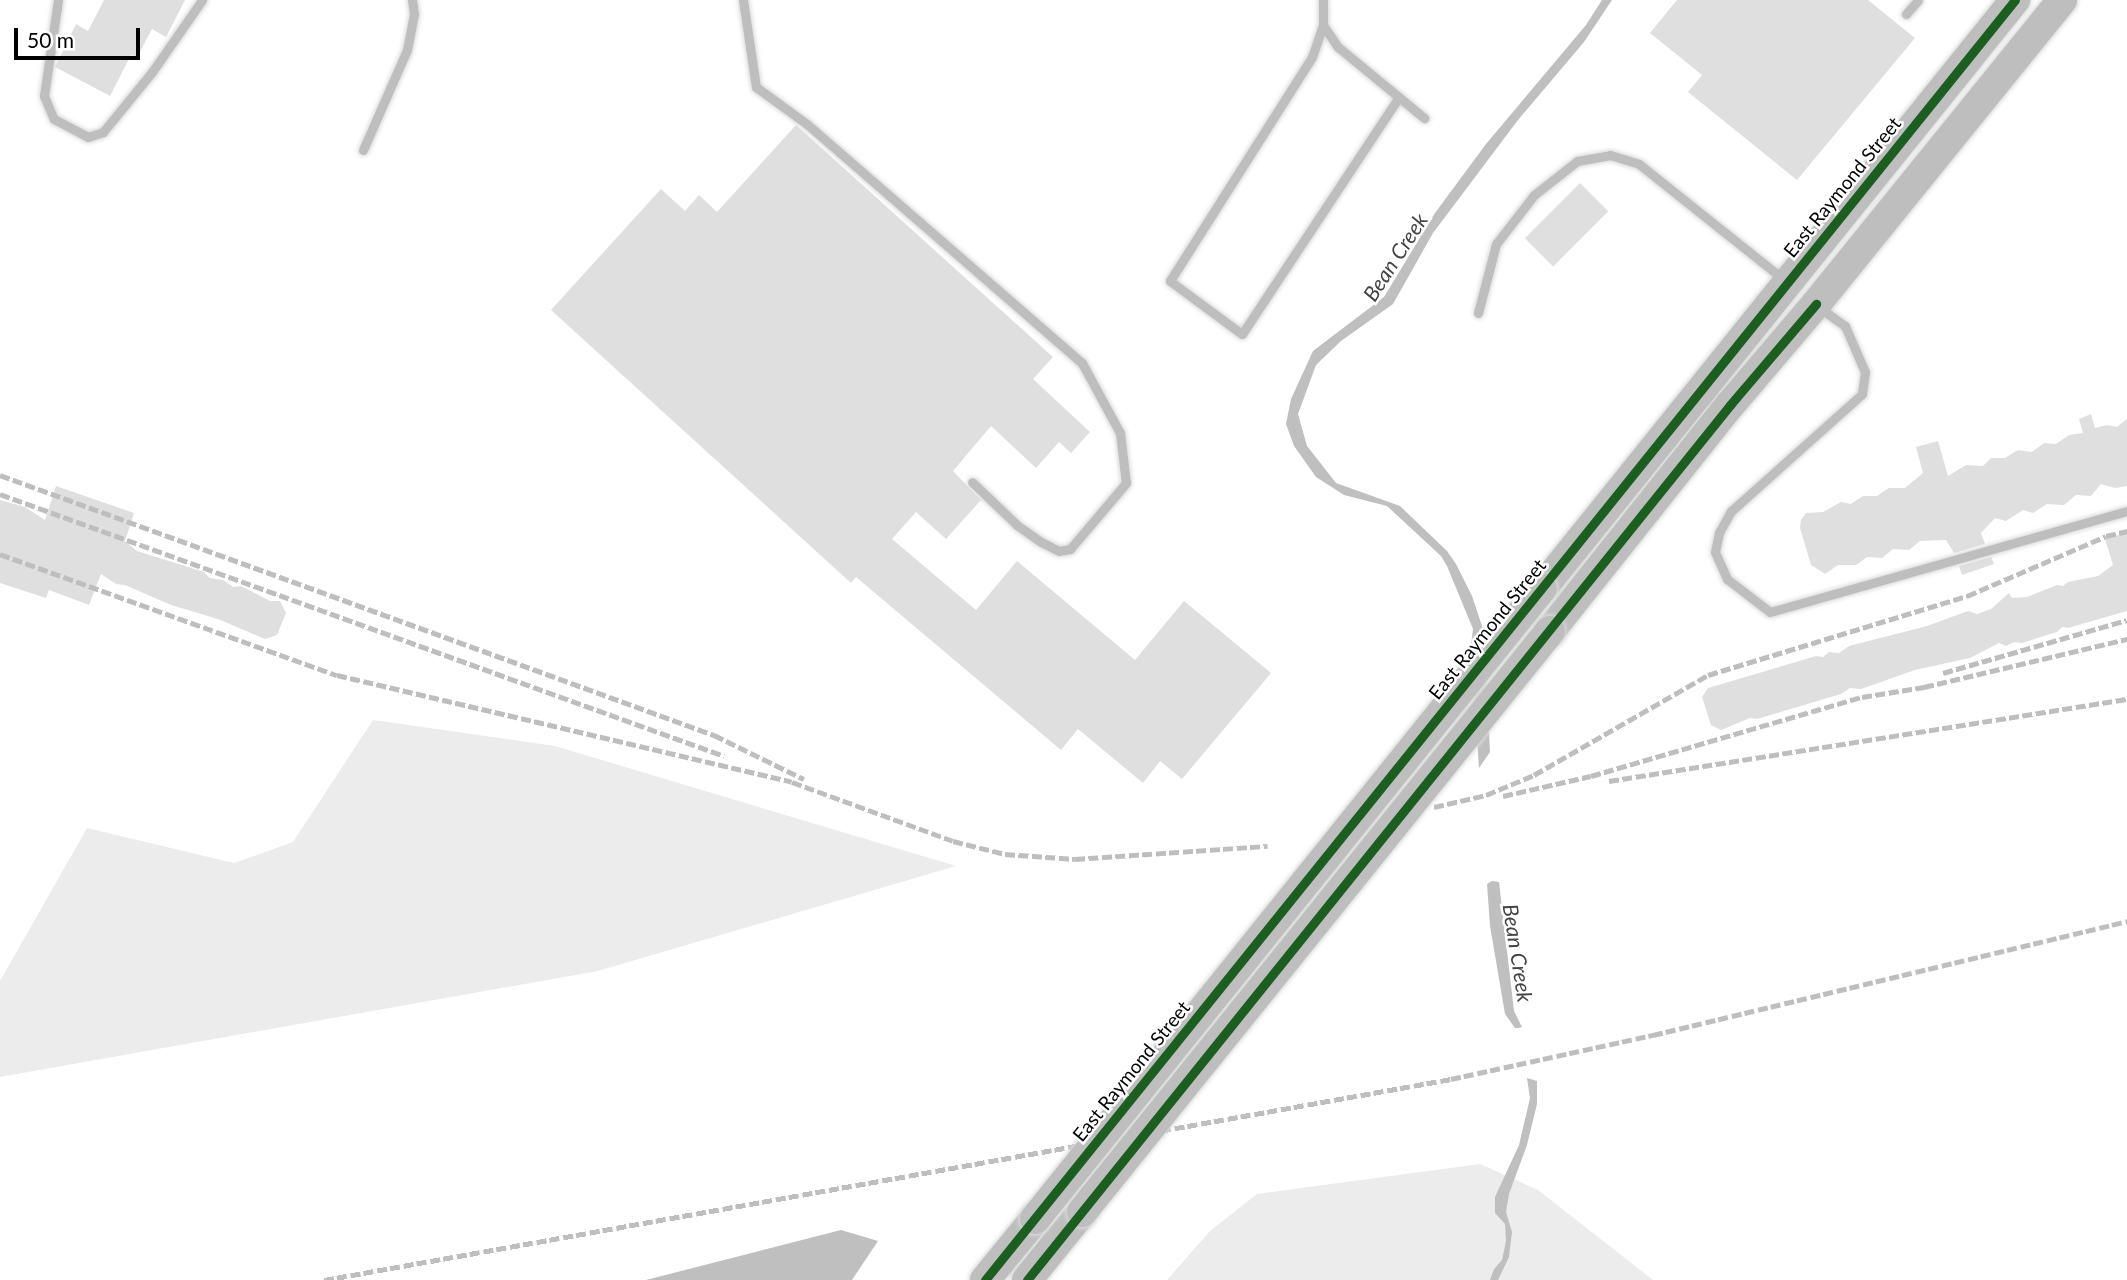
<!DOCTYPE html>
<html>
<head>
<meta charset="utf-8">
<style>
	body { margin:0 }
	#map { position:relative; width:2127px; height:1280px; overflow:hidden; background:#fff; font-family:Lato,sans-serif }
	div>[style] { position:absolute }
	.green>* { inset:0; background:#ececec }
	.water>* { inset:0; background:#bfbfbf }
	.building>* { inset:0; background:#dfdfdf; transform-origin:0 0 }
	.roads { filter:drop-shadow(0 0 2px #dbdbdb) drop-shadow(0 0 2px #dbdbdb) }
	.service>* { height:9px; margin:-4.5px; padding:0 4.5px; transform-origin:4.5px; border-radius:4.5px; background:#bebebe }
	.primary>* { height:30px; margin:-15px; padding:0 15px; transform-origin:15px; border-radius:15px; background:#bebebe }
	.rail>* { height:5px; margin-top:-2.5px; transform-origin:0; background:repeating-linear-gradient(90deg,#bebebe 0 10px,transparent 0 13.5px) }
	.bridges { filter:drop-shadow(0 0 2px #dbdbdb) drop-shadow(0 0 2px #dbdbdb) }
	.primary-bridge>* { height:30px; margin:-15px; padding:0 15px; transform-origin:15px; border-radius:15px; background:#bebebe }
	.cycleway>* { height:9px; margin:-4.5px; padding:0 4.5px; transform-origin:4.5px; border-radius:4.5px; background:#1b5e20 }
	span { translate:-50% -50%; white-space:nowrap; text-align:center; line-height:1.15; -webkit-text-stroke:5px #fff; paint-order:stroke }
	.street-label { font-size:19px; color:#000 }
	.water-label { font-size:21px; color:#444; font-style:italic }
	.scale { position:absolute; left:14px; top:28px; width:126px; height:32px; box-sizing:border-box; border:4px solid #000; border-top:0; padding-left:9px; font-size:21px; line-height:24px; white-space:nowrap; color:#000; -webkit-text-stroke:5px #fff; paint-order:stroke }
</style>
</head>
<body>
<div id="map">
	<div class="green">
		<div style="clip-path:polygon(373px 720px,555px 746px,956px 866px,598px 971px,0 1077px,0 981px,87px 828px,234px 863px,293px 842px)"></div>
		<div style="clip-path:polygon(1480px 1164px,1538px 1190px,1653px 1280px,1167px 1280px,1210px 1231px,1257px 1194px)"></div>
	</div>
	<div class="water">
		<div style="clip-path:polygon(1602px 0,1612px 0,1584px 42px,1518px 120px,1433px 233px,1393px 304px,1341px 341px,1316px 365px,1298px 414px,1307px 446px,1336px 483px,1400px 506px,1447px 551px,1456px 564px,1472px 596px,1484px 632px,1490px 752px,1479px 768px,1471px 645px,1473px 629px,1447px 566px,1441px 556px,1387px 506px,1344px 495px,1316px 477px,1294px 446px,1286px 424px,1291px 399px,1313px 351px,1384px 297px,1435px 213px,1486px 144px,1586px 25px)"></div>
		<div style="clip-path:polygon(1492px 881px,1499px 882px,1514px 1011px,1522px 1027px,1518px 1028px,1515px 1028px,1505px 1014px,1490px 926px,1487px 884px)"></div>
		<div style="clip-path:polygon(1527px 1078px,1537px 1081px,1537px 1104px,1527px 1145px,1509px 1194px,1506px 1212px,1512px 1232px,1509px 1257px,1498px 1280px,1490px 1280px,1494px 1269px,1502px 1260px,1506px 1241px,1505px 1224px,1495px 1213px,1495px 1197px,1519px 1145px,1530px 1098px)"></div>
		<div style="clip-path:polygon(841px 1230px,878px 1241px,852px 1280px,646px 1280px)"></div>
	</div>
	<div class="building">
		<div style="clip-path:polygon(104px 0,185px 0,166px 37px,152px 29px,137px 57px,131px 55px,110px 96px,55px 67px,76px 24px,88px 31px)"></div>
		<div style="clip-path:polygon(1677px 0,1868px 0,1915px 38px,1797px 180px,1688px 92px,1702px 75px,1650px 33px)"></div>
		<div style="clip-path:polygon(796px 125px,1053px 357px,1033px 379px,1090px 432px,1071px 453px,1059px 442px,1036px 468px,991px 426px,953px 471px,981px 500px,946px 539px,916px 512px,892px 539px,976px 610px,1017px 561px,1135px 660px,1184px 601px,1271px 673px,1182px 779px,1160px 761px,1143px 783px,1078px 729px,1061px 750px,856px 577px,851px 583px,551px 310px,661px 189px,685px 211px,699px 195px,717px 212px)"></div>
		<div style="left:1580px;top:183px;width:40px;height:78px;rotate:45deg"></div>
		<div style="clip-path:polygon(2091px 414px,2095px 428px,2107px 425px,2117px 427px,2127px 419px,2127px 486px,2115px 488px,2101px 484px,2091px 496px,2076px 495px,2064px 505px,2047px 504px,2033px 513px,2023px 510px,2006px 521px,1995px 518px,1981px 533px,1985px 544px,1954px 553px,1946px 540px,1920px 541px,1909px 550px,1893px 549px,1882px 558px,1867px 557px,1856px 565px,1838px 565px,1825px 574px,1811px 565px,1800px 528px,1801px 520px,1806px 513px,1823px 512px,1841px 502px,1851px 504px,1863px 496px,1877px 496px,1889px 488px,1905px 488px,1923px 473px,1916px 447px,1938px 441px,1948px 476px,1966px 465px,1983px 466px,1991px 458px,2005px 458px,2018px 450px,2032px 452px,2044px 443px,2056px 444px,2069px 435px,2083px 433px,2079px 419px)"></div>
		<div style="clip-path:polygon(56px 486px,134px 513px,125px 541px,137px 551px,204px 572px,210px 578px,223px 580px,233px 587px,241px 586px,270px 601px,280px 601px,286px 613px,277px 635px,265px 639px,218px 619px,171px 605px,125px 585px,116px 584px,101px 574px,89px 605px,49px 590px,46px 598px,0 583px,0 500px,25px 507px,45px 520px)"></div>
		<div style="clip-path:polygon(2127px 532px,2127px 611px,2068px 628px,2062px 627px,2057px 632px,2022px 643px,2014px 642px,2006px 646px,1999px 643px,1970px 658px,1915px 670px,1861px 689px,1850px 688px,1841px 694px,1757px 719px,1750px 718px,1721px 730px,1711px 725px,1702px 697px,1708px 688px,1816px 656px,1823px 657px,1829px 652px,1839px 653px,1849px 646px,1927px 626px,1968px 611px,1977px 614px,1991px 609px,2009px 593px,2012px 598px,2027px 597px,2057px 585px,2063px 586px,2068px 582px,2098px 576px,2113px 565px,2105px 539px)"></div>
		<div style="clip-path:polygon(1991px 557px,1994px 564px,1962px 575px,1959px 566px)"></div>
	</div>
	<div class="roads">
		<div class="service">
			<div style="left:58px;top:0;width:97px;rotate:98.3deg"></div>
			<div style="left:44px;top:96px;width:25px;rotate:67deg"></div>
			<div style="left:54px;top:119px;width:38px;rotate:28deg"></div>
			<div style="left:88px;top:137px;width:16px;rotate:-18deg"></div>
			<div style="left:103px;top:132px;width:77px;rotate:-50.8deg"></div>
			<div style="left:152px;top:72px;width:88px;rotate:-55.2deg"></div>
			<div style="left:743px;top:0;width:88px;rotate:81.5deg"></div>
			<div style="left:756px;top:87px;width:63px;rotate:36deg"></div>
			<div style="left:807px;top:124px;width:364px;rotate:41deg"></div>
			<div style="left:1082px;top:363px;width:80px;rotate:61.5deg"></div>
			<div style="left:1120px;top:433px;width:50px;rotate:83.2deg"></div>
			<div style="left:1126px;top:483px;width:87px;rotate:130.3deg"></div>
			<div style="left:1070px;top:549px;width:11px;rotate:170deg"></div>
			<div style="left:1059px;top:551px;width:20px;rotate:-153deg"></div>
			<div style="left:1041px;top:542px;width:29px;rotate:-145deg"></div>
			<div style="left:1017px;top:525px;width:62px;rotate:-136.3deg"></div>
			<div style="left:1323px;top:0;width:25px;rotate:90deg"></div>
			<div style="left:1323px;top:25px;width:27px;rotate:56deg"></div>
			<div style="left:1338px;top:47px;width:112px;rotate:39.5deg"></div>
			<div style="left:1906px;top:14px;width:18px;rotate:-49deg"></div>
			<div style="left:1323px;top:25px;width:34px;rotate:109deg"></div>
			<div style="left:1312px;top:57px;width:265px;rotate:122.4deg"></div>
			<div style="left:1170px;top:281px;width:89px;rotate:36.4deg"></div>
			<div style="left:1242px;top:334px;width:284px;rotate:-56.5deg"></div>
			<div style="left:363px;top:150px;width:109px;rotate:-66.3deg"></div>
			<div style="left:407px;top:50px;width:37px;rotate:-79deg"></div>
			<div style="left:414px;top:14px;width:14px;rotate:-98deg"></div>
			<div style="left:1820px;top:308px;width:31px;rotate:36deg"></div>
			<div style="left:1845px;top:326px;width:50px;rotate:66.5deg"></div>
			<div style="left:1865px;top:372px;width:22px;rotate:98deg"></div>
			<div style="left:1862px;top:394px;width:176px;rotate:138.2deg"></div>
			<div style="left:1731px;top:511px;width:25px;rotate:119deg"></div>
			<div style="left:1719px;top:533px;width:19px;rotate:102deg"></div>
			<div style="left:1715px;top:552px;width:30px;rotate:66deg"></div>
			<div style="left:1727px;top:579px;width:54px;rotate:37.5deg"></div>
			<div style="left:1770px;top:612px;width:371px;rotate:-15.8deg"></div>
			<div style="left:1478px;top:313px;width:71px;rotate:-75.4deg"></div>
			<div style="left:1496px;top:244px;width:62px;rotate:-52.2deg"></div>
			<div style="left:1534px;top:195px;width:55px;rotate:-38.3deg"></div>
			<div style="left:1577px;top:161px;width:34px;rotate:-10deg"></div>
			<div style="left:1610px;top:155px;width:30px;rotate:17deg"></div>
			<div style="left:1639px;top:164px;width:184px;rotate:38.6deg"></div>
		</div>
		<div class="primary">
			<div style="left:1542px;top:588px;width:755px;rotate:-51.19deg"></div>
			<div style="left:1550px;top:631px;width:289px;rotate:-51.5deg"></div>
			<div style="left:1730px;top:405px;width:133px;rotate:-49.6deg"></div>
			<div style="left:1816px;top:304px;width:391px;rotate:-51deg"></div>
			<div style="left:985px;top:1280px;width:79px;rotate:-50.7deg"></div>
			<div style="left:1027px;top:1280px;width:87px;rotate:-51deg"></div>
		</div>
	</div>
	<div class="rail">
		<div style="left:0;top:475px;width:760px;rotate:20.01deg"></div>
		<div style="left:714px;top:735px;width:100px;rotate:26.1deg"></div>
		<div style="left:0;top:494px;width:770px;rotate:19.89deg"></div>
		<div style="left:0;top:554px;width:358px;rotate:19.8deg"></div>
		<div style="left:337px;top:675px;width:467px;rotate:13.2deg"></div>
		<div style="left:792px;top:782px;width:171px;rotate:20.1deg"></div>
		<div style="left:953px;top:841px;width:54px;rotate:14deg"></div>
		<div style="left:1005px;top:854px;width:70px;rotate:4.1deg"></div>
		<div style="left:1075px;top:859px;width:193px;rotate:-3.9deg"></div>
		<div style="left:1943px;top:673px;width:191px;rotate:-16.1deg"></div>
		<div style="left:1609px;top:781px;width:524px;rotate:-9deg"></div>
		<div style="left:1503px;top:796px;width:90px;rotate:-12.8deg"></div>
		<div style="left:1591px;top:776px;width:282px;rotate:-16.3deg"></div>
		<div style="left:1862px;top:697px;width:63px;rotate:-9.2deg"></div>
		<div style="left:1924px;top:687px;width:209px;rotate:-13.3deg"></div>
		<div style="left:1434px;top:807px;width:53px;rotate:-13deg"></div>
		<div style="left:1486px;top:795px;width:52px;rotate:-22.6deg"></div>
		<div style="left:1534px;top:775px;width:201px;rotate:-29.9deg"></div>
		<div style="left:1708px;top:675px;width:271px;rotate:-17deg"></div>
		<div style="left:1967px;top:596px;width:151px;rotate:-23.3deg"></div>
		<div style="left:2106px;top:536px;width:22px;rotate:-13deg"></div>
		<div style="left:324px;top:1280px;width:1145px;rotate:-10.11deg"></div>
		<div style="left:1451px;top:1079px;width:207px;rotate:-12.3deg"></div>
		<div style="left:1653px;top:1035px;width:488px;rotate:-13.5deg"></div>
	</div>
	<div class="bridges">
		<div class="primary-bridge">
			<div style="left:1082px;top:1212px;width:746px;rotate:-51.15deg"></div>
			<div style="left:1035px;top:1219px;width:809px;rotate:-51.22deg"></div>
		</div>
	</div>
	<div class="cycleway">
		<div style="left:985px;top:1280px;width:1643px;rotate:-51.18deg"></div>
		<div style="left:1027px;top:1280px;width:1122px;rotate:-51.22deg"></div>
		<div style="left:1730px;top:405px;width:133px;rotate:-49.6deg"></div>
	</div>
	<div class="street-label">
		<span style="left:1842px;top:187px;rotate:-51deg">East Raymond Street</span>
		<span style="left:1487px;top:629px;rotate:-51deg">East Raymond Street</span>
		<span style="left:1131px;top:1071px;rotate:-51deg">East Raymond Street</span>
	</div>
	<div class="water-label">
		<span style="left:1395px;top:257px;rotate:-57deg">Bean Creek</span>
		<span style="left:1518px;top:953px;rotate:81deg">Bean Creek</span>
	</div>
	<div class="scale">50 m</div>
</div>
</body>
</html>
